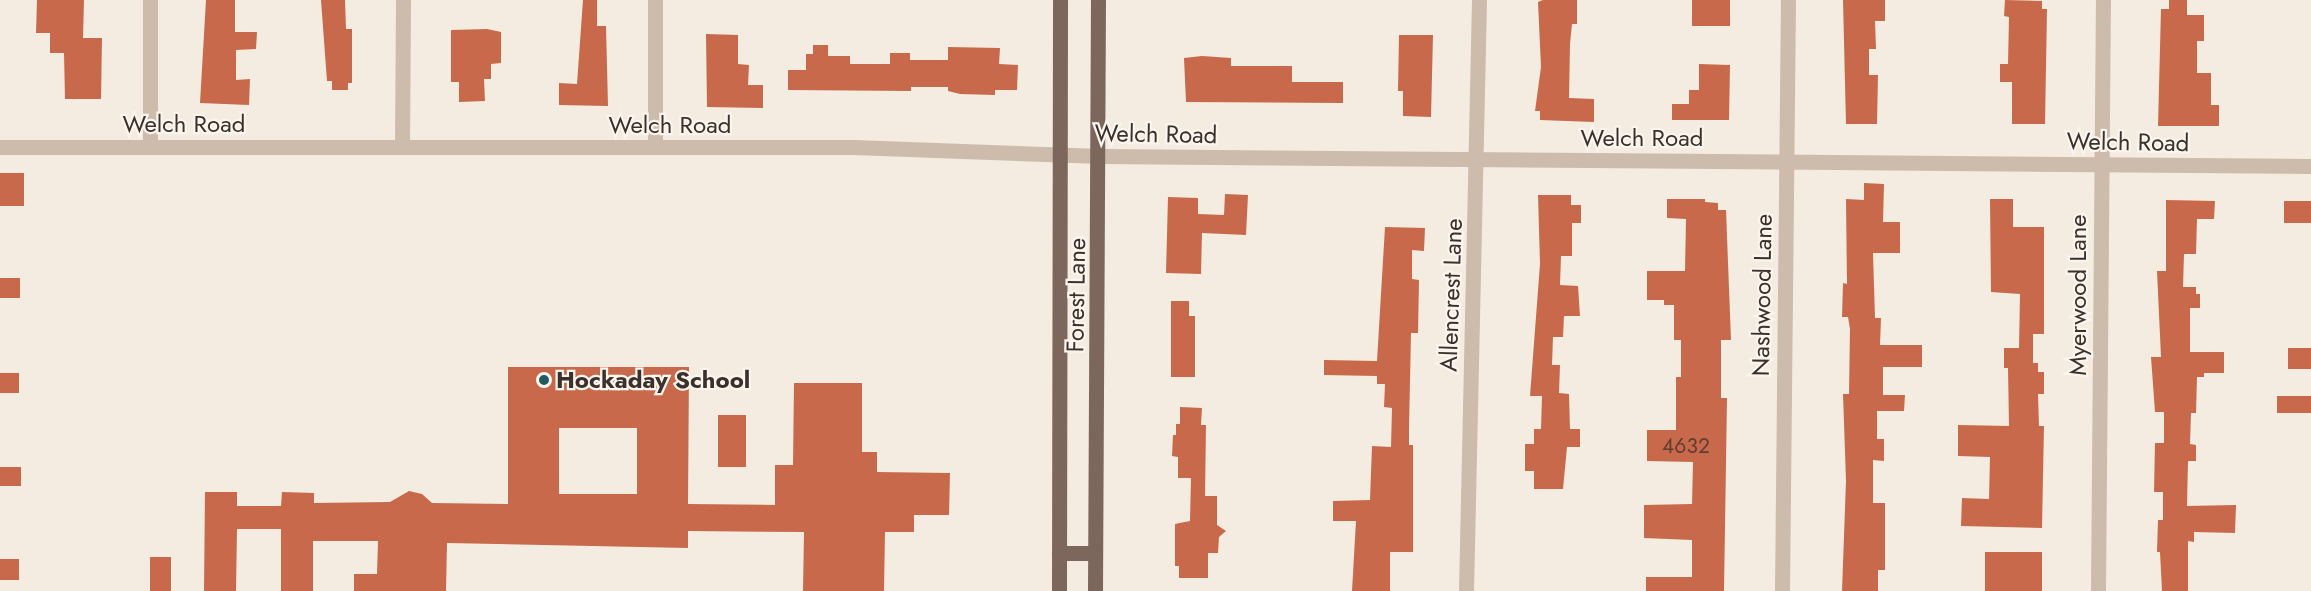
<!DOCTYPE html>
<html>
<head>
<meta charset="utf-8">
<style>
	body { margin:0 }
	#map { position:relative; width:2311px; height:591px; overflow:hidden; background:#f4ebe1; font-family:Jost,sans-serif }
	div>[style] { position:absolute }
	.building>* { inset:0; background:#c8694b; transform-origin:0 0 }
	.minor>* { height:15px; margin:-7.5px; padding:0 7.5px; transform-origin:7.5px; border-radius:7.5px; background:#cdbbac }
	.major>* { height:15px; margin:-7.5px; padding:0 7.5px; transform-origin:7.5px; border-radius:7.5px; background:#7d675c }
	.dots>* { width:16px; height:16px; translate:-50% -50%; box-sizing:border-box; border:3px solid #fbf5ee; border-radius:50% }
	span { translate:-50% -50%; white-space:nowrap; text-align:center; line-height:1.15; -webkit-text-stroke:4.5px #fbf5ee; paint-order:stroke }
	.number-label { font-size:21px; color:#5e3e33 }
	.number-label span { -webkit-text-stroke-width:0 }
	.street-label { font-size:24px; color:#3b302b }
	.poi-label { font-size:24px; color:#3b302b; font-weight:700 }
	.left { translate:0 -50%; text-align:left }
</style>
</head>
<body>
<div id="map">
	<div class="building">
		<div style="clip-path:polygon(37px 0,84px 0,83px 38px,102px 38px,101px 99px,65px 99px,64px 53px,50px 53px,50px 33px,36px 33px)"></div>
		<div style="clip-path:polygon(206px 0,235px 0,235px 32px,257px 32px,256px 49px,236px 50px,236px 80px,250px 79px,249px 105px,200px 103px)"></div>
		<div style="clip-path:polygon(321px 0,345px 0,346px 29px,352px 29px,352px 83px,348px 83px,348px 90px,332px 90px,332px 81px,327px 81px)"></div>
		<div style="clip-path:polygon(583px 0,597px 0,597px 26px,606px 26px,608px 106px,559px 105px,559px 83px,577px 84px)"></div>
		<div style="clip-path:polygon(1543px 0,1577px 0,1577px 24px,1572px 24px,1570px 44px,1569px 98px,1594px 99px,1594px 122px,1540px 120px,1540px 111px,1535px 111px,1541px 67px,1538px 2px)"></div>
		<div style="left:1692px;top:0;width:38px;height:26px"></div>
		<div style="clip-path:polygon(1843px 0,1885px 0,1885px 21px,1875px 21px,1876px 49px,1869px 49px,1869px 75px,1878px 75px,1877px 124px,1846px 124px)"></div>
		<div style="clip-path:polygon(2005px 0,2042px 1px,2042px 9px,2047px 9px,2045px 124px,2012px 124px,2012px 82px,2000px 82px,2000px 64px,2008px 64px,2009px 17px,2004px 16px)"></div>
		<div style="clip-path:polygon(2169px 0,2187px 0,2187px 15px,2204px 15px,2204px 41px,2197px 41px,2197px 73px,2211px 73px,2211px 105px,2219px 105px,2219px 126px,2158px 126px,2161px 9px,2169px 9px)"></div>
		<div style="clip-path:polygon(487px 29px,501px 32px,501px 63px,491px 64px,491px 79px,484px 79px,485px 101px,459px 102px,459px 82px,451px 82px,451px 30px)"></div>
		<div style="clip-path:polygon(706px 34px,738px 35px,738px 64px,749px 65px,748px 85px,763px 85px,763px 108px,707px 107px)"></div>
		<div style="clip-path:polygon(1399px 35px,1433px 35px,1431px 117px,1403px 116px,1403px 91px,1398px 91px)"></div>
		<div style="clip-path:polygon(813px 45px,828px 45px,828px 56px,850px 56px,850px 64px,890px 64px,890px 53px,910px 53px,910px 60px,948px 60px,948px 47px,1000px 48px,999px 64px,1018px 65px,1017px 90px,995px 90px,995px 95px,960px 94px,948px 91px,948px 87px,911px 87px,911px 91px,788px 90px,788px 70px,806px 70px,806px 54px,813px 54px)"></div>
		<div style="clip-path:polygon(1202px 56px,1231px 58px,1231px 66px,1292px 66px,1292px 82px,1343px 82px,1343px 103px,1186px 102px,1184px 58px)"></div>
		<div style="clip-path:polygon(1699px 64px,1730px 65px,1729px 120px,1672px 120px,1672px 104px,1689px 104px,1689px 90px,1699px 90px)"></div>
		<div style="left:0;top:173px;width:24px;height:33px"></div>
		<div style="clip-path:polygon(1864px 183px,1884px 184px,1883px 222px,1900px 222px,1900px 253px,1873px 253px,1875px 318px,1881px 318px,1880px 345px,1922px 345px,1922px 367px,1883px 367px,1883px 395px,1905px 395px,1904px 411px,1877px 411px,1877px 439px,1884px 439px,1884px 461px,1873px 460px,1873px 503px,1885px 503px,1885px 570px,1878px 570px,1878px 591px,1842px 591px,1846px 481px,1843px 394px,1849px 394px,1850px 329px,1848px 317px,1842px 317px,1843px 283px,1847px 284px,1846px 199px,1864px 200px)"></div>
		<div style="clip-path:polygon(1225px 194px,1248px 195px,1246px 235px,1202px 233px,1201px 274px,1166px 273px,1168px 197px,1198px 198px,1198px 214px,1224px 215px)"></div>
		<div style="clip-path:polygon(1538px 195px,1571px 195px,1571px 205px,1581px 205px,1581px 223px,1572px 223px,1572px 256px,1561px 256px,1560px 285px,1578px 286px,1580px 316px,1564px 316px,1563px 337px,1553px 337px,1552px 365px,1560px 365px,1559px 393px,1569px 394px,1570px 429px,1580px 429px,1580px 447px,1567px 447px,1563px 489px,1534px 489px,1534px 471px,1525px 471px,1525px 444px,1534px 444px,1534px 429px,1541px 429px,1542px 396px,1530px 396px,1540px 264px)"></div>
		<div style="clip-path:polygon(1667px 199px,1705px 199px,1705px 202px,1718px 203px,1718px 210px,1726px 210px,1731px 340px,1721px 340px,1721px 398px,1727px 398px,1724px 591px,1646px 591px,1646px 577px,1692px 577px,1692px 540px,1644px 538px,1644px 505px,1692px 504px,1693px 462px,1647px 461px,1647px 430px,1676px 430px,1676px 377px,1681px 377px,1681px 340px,1674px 340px,1674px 305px,1664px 305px,1664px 300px,1647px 300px,1647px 271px,1685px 271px,1686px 219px,1667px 218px)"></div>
		<div style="clip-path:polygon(1990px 199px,2013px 199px,2013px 227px,2044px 227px,2044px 334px,2033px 334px,2033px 363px,2038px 363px,2038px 372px,2044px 372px,2044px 394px,2038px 394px,2039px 426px,2044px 426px,2042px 528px,1961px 526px,1962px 498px,1989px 499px,1990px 457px,1958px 456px,1958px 425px,2009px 426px,2008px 368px,2004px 368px,2004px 348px,2019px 348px,2020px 294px,1991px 292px)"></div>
		<div style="clip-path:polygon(2166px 200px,2215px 201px,2214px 219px,2197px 219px,2196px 254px,2184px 254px,2183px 287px,2196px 287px,2196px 294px,2200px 294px,2200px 308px,2190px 308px,2190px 352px,2224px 352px,2224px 373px,2204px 373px,2204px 377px,2197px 377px,2196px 413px,2191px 413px,2190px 444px,2196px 445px,2196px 461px,2188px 461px,2187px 506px,2236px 505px,2235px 533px,2194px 532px,2194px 542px,2188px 541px,2188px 591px,2162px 591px,2160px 552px,2157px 552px,2158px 520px,2163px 520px,2163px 492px,2154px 492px,2155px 443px,2164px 443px,2164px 412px,2155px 412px,2151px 357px,2161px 357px,2157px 271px,2166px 271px)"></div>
		<div style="left:2284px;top:201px;width:27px;height:22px"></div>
		<div style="clip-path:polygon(1385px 227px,1425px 228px,1424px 251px,1412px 250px,1412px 279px,1419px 280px,1418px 333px,1411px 333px,1409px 428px,1409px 445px,1413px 445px,1413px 552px,1390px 552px,1390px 591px,1352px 591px,1356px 521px,1333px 521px,1333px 501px,1370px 500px,1372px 446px,1391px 447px,1392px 408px,1384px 407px,1385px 384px,1377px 384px,1377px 376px,1324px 375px,1324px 360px,1377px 361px)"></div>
		<div style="left:0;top:278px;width:20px;height:20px"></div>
		<div style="clip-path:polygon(1171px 301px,1189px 301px,1189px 316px,1195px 316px,1195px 377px,1171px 377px)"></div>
		<div style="left:2288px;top:348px;width:23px;height:21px"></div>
		<div style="clip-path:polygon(evenodd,508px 367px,689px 367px,688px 504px,775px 505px,775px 465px,793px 465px,794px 383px,862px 383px,862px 452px,877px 452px,877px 472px,950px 473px,949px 515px,914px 515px,914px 532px,885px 532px,884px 591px,803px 591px,804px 532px,688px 531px,688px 548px,447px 543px,446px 591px,354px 591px,354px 574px,377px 574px,378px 541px,313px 541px,313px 591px,281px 591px,281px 529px,237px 529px,236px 591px,204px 591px,205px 492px,237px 492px,237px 506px,281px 506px,282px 492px,314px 493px,314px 503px,390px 502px,409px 491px,422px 494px,432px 503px,508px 504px,508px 367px,559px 428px,637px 428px,637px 494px,559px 494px,559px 428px)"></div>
		<div style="left:0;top:373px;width:19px;height:20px"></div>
		<div style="left:2277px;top:396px;width:34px;height:17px"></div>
		<div style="clip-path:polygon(1180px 407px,1202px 408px,1201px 425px,1206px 425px,1205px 496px,1217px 496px,1217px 525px,1226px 531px,1219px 537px,1218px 553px,1208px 553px,1208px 578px,1179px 578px,1179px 566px,1175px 566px,1175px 524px,1190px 521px,1191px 478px,1178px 478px,1178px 457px,1172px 456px,1173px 435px,1176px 435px,1176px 424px,1180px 424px)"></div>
		<div style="left:718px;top:415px;width:28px;height:52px"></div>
		<div style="left:21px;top:467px;width:19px;height:21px;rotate:90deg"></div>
		<div style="left:1985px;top:552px;width:57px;height:39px"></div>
		<div style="left:171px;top:557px;width:34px;height:21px;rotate:90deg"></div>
		<div style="left:0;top:559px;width:19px;height:21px"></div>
	</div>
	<div class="minor">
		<div style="left:150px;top:0;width:146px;rotate:90deg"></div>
		<div style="left:655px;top:0;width:147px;rotate:90deg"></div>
		<div style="left:0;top:147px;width:853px"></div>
		<div style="left:853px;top:147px;width:247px;rotate:2.1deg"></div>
		<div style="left:1100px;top:156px;width:1211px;rotate:0.47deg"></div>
		<div style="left:402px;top:147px;width:147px;rotate:-89.6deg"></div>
		<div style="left:1466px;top:591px;width:591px;rotate:-88.74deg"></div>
		<div style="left:1782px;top:591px;width:591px;rotate:-89.42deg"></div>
		<div style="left:2098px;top:591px;width:591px;rotate:-89.52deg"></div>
	</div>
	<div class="major">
		<div style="left:1059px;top:553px;width:36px"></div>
		<div style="left:1059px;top:591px;width:591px;rotate:-89.9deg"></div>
		<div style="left:1095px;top:591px;width:591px;rotate:-89.71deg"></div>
	</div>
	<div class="dots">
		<div style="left:544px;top:380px;background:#1f5a5e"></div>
	</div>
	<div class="number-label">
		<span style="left:1686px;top:446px">4632</span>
	</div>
	<div class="street-label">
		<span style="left:184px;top:124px">Welch Road</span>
		<span style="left:670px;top:125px">Welch Road</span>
		<span style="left:1156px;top:134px;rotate:1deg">Welch Road</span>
		<span style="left:1642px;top:138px">Welch Road</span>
		<span style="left:2128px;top:142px;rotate:1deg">Welch Road</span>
		<span style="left:1076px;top:295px;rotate:-89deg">Forest Lane</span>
		<span style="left:1451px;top:295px;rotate:-88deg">Allencrest Lane</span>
		<span style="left:1762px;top:295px;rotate:-89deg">Nashwood Lane</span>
		<span style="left:2078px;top:295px;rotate:-90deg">Myerwood Lane</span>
	</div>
	<div class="poi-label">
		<span class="left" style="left:556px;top:380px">Hockaday School</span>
	</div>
</div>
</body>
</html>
